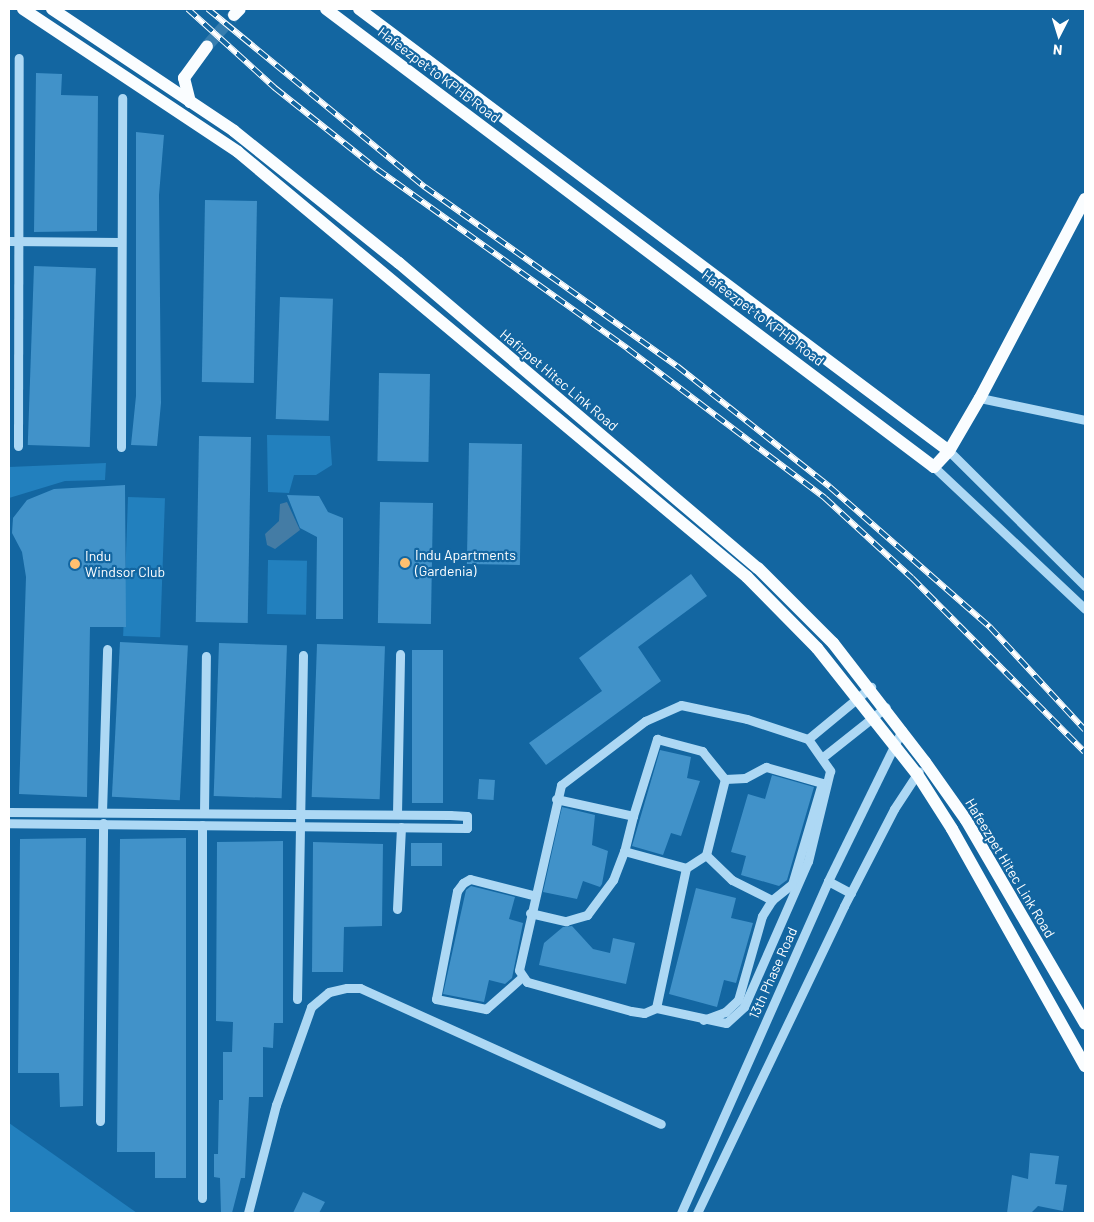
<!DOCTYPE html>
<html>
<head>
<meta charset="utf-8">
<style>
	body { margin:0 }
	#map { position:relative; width:1094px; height:1222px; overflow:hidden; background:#1366a1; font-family:Barlow,sans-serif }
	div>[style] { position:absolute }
	.green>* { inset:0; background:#2280be; transform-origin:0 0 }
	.water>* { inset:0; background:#447ca5 }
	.building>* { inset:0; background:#4192c9; transform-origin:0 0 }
	.major-tunnel>* { height:12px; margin-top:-6px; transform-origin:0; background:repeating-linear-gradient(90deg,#367daf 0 12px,transparent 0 18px) }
	.minor>* { height:9px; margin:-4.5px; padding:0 4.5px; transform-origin:4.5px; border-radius:4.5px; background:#add8f4 }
	.major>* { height:12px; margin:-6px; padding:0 6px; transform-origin:6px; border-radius:6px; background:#fafdff }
	.rail>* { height:5.5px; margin-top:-2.75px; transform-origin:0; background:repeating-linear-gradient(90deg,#1366a1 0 11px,#fff 0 22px); box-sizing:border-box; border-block:1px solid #fff }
	.dots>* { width:14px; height:14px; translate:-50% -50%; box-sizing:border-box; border:2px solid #1366a1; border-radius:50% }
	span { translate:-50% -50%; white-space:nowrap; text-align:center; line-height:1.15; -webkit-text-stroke:4.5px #1366a1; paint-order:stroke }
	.street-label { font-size:14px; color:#fff }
	.poi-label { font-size:14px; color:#fff }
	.left { translate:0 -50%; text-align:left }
	.frame { position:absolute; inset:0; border:10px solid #fff; pointer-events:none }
	.north { position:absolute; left:1034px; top:10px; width:50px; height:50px; -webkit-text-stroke:4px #1366a1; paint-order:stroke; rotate:185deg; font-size:14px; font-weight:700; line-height:20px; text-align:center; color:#fff }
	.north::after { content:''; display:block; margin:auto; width:18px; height:22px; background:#fff; clip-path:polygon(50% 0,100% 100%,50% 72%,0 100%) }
</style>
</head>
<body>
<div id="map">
	<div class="green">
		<div style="clip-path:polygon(267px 435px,330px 436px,332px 465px,316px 475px,294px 475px,289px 493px,268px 492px)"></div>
		<div style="clip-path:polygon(106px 463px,105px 480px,65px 481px,9px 498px,9px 467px)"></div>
		<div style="left:128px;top:497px;width:37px;height:139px;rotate:2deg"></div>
		<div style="left:268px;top:560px;width:39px;height:54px;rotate:1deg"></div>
		<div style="clip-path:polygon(9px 1123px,137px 1213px,9px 1213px)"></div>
	</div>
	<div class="water">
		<div style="clip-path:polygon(287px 502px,300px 530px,275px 549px,267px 545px,265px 534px,279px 521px,280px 504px)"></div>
	</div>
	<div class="building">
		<div style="clip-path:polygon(36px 73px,62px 74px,61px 95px,98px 96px,97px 231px,34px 232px)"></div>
		<div style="clip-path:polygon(136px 132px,164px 135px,159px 195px,161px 403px,157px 446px,131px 445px,136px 396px)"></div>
		<div style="left:205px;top:200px;width:52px;height:182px;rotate:1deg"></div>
		<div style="left:34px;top:266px;width:62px;height:179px;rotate:2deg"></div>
		<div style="left:280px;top:297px;width:53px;height:122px;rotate:2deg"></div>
		<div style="left:379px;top:373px;width:51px;height:88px;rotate:1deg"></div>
		<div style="left:199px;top:436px;width:52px;height:186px;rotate:1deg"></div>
		<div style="left:469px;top:443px;width:53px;height:121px;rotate:1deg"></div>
		<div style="clip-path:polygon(125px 485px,126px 627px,90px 627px,87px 797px,19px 794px,26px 577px,22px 552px,12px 533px,13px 518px,27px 500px,54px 489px)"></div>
		<div style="clip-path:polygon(287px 495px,319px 496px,328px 512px,343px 518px,343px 619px,316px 619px,317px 537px,300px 528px)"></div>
		<div style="left:380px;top:502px;width:53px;height:121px;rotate:1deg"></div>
		<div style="clip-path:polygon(691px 574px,707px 596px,638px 647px,661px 681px,546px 765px,529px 743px,602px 691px,579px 658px)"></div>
		<div style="left:120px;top:642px;width:68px;height:155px;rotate:3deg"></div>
		<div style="left:219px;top:643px;width:68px;height:153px;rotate:2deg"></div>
		<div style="left:317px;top:644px;width:68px;height:153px;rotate:2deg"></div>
		<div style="left:412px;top:650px;width:31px;height:153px"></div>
		<div style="clip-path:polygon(660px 750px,691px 757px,687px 778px,700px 781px,681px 836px,671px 833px,663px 855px,632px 846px)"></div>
		<div style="clip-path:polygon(772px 775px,814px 787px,787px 880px,779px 886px,741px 875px,746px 856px,731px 852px,748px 794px,765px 799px)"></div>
		<div style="left:479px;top:779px;width:16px;height:20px;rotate:4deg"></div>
		<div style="clip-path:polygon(562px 807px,595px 815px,592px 845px,608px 851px,602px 884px,600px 887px,583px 881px,577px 899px,543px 892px)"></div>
		<div style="clip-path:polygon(86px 838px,83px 1106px,60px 1107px,59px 1073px,18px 1073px,20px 839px)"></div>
		<div style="clip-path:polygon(186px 838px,186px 1178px,155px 1178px,155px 1152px,117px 1152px,120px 839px)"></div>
		<div style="clip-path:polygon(283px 841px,283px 1023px,274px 1023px,273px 1048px,263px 1047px,263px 1097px,249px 1097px,245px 1178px,241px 1178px,232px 1213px,221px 1213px,220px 1178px,214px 1177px,214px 1154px,218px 1154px,219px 1100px,223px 1100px,223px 1052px,232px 1052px,233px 1022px,216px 1021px,217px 842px)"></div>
		<div style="clip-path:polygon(313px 842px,383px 844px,382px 926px,344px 927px,343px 972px,312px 972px)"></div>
		<div style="left:411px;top:843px;width:31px;height:23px"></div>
		<div style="clip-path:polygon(471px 886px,515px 897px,509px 919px,523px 923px,512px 978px,505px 984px,489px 980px,484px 1002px,443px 994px,466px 890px)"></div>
		<div style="clip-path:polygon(696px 888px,736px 898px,731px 918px,753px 923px,736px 983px,724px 980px,717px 1007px,669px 994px)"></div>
		<div style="clip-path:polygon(572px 926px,593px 949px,610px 953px,613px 938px,635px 943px,626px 984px,539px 965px,544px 943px,563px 927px)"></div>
		<div style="clip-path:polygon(1030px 1153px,1059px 1156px,1055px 1184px,1067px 1185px,1063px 1211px,1038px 1206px,1031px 1213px,1007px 1213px,1012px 1175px,1028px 1179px)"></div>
		<div style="clip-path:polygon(303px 1192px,325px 1202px,319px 1213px,293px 1213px)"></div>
	</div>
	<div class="major-tunnel">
		<div style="left:207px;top:46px;width:41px;rotate:-48.9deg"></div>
	</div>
	<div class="minor">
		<div style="left:9px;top:241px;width:110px;rotate:0.5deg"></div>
		<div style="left:980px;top:398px;width:107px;rotate:11.8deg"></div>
		<div style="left:18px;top:446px;width:388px;rotate:-89.9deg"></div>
		<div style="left:121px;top:447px;width:349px;rotate:-89.8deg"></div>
		<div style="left:949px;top:451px;width:192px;rotate:44.8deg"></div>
		<div style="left:934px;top:467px;width:207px;rotate:43.2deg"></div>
		<div style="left:681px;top:705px;width:67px;rotate:12deg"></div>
		<div style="left:747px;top:719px;width:64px;rotate:18.2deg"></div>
		<div style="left:808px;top:739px;width:39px;rotate:55deg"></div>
		<div style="left:830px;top:771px;width:93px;rotate:103.7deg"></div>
		<div style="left:808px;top:861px;width:159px;rotate:113.7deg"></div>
		<div style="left:744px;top:1007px;width:24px;rotate:138deg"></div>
		<div style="left:726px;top:1023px;width:72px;rotate:-167.9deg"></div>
		<div style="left:656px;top:1008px;width:13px;rotate:157deg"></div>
		<div style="left:644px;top:1013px;width:13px;rotate:-171deg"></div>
		<div style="left:631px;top:1011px;width:108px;rotate:-164.4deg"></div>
		<div style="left:527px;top:982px;width:14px;rotate:-124deg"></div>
		<div style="left:519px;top:970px;width:190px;rotate:-77.2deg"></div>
		<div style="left:561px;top:785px;width:106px;rotate:-37.3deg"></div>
		<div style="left:645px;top:721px;width:39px;rotate:-24deg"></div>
		<div style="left:808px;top:739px;width:82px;rotate:-39.5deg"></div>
		<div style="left:823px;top:757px;width:80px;rotate:-38.4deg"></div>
		<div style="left:556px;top:799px;width:79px;rotate:12.4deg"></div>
		<div style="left:633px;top:816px;width:36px;rotate:104deg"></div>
		<div style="left:624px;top:851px;width:64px;rotate:15.3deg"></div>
		<div style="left:9px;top:812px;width:441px;rotate:0.4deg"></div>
		<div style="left:450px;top:815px;width:17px;rotate:3deg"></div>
		<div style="left:467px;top:816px;width:12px;rotate:90deg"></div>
		<div style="left:467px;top:828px;width:458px;rotate:-179.4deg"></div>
		<div style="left:102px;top:812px;width:163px;rotate:-88.2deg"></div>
		<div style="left:204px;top:813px;width:157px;rotate:-89.3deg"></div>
		<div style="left:397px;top:814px;width:160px;rotate:-88.9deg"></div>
		<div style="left:633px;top:816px;width:81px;rotate:-72.7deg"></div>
		<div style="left:657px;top:739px;width:47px;rotate:14.9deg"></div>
		<div style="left:702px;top:751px;width:36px;rotate:51deg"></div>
		<div style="left:725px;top:779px;width:20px;rotate:-3deg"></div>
		<div style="left:745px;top:778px;width:24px;rotate:-28deg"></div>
		<div style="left:766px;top:767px;width:58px;rotate:15.9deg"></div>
		<div style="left:822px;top:783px;width:105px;rotate:106.5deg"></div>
		<div style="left:792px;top:884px;width:26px;rotate:141deg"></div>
		<div style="left:772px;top:900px;width:19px;rotate:122deg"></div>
		<div style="left:762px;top:916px;width:87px;rotate:105.9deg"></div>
		<div style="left:738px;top:1000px;width:18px;rotate:137deg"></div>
		<div style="left:725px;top:1012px;width:23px;rotate:160deg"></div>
		<div style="left:706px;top:855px;width:36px;rotate:44deg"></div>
		<div style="left:732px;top:880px;width:45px;rotate:26.6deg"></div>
		<div style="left:828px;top:881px;width:26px;rotate:28deg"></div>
		<div style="left:397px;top:909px;width:82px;rotate:-87.2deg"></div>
		<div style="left:530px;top:913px;width:37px;rotate:13deg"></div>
		<div style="left:566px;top:921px;width:22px;rotate:-16deg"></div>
		<div style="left:587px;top:915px;width:44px;rotate:-53.4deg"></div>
		<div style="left:613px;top:880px;width:31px;rotate:-69deg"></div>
		<div style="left:521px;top:978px;width:47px;rotate:138.5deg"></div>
		<div style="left:486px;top:1009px;width:51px;rotate:-168.7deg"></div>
		<div style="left:436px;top:999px;width:110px;rotate:-79deg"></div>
		<div style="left:457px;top:891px;width:10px;rotate:-53deg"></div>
		<div style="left:463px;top:883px;width:8px;rotate:-30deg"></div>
		<div style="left:470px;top:879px;width:65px;rotate:14.3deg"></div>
		<div style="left:297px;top:999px;width:344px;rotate:-89deg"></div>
		<div style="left:656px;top:1008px;width:143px;rotate:-77.9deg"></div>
		<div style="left:686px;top:868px;width:24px;rotate:-33deg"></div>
		<div style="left:706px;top:855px;width:78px;rotate:-76deg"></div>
		<div style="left:100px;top:1121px;width:298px;rotate:-89.4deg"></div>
		<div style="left:202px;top:1198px;width:373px;rotate:-90deg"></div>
		<div style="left:248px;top:1213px;width:112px;rotate:-75.5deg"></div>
		<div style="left:276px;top:1105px;width:104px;rotate:-70.3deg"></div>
		<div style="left:311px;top:1007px;width:23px;rotate:-40deg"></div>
		<div style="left:329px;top:992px;width:18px;rotate:-13deg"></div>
		<div style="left:347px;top:988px;width:13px"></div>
		<div style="left:360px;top:988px;width:330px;rotate:24.3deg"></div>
		<div style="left:681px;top:1213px;width:363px;rotate:-66.1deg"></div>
		<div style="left:828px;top:881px;width:168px;rotate:-63.9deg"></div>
		<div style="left:697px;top:1213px;width:340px;rotate:-64.4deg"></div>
		<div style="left:844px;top:906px;width:109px;rotate:-62.7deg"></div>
		<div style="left:894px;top:809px;width:45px;rotate:-56.7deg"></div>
	</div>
	<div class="major">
		<div style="left:23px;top:9px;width:258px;rotate:33.6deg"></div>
		<div style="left:238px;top:152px;width:663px;rotate:39.86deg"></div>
		<div style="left:747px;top:577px;width:100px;rotate:45.4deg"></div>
		<div style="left:817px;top:648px;width:161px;rotate:51.6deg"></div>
		<div style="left:917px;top:774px;width:65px;rotate:57.5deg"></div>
		<div style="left:952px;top:829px;width:272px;rotate:60.7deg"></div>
		<div style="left:52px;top:9px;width:219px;rotate:33.8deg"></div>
		<div style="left:234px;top:131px;width:211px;rotate:38.7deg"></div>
		<div style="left:399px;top:263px;width:471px;rotate:40.4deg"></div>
		<div style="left:758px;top:568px;width:106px;rotate:45deg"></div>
		<div style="left:833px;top:643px;width:150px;rotate:52.3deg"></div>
		<div style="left:925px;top:762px;width:71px;rotate:54.7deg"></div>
		<div style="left:966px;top:820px;width:236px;rotate:59.7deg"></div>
		<div style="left:326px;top:9px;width:761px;rotate:36.99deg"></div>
		<div style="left:934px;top:467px;width:22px;rotate:-47deg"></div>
		<div style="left:949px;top:451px;width:61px;rotate:-59.7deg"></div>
		<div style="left:980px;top:398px;width:225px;rotate:-62.2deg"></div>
		<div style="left:359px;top:9px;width:737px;rotate:36.84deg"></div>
		<div style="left:234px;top:15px;width:8px;rotate:-45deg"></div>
		<div style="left:190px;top:102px;width:25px;rotate:-104deg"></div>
		<div style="left:184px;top:78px;width:39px;rotate:-54deg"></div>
	</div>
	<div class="rail">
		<div style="left:188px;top:9px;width:118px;rotate:42.2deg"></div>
		<div style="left:275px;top:88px;width:130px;rotate:38.5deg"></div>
		<div style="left:377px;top:169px;width:309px;rotate:35.6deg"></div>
		<div style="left:628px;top:349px;width:247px;rotate:37.1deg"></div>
		<div style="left:825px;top:498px;width:118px;rotate:42.6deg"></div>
		<div style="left:912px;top:578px;width:245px;rotate:45.2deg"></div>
		<div style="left:208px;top:9px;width:281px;rotate:39.4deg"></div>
		<div style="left:425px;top:187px;width:309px;rotate:35.4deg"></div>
		<div style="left:677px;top:366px;width:195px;rotate:38.3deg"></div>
		<div style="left:830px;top:487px;width:213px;rotate:41.2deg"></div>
		<div style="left:990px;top:627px;width:140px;rotate:47.3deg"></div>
	</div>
	<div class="dots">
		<div style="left:405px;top:563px;background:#ffc070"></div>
		<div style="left:75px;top:564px;background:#ffc070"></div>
	</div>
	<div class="street-label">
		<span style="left:439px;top:75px;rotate:37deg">Hafeezpet to KPHB Road</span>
		<span style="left:763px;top:318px;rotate:37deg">Hafeezpet to KPHB Road</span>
		<span style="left:559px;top:380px;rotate:40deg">Hafizpet Hitec Link Road</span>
		<span style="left:1010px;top:868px;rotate:59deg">Hafeezpet Hitec Link Road</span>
		<span style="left:773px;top:973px;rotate:-66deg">13th Phase Road</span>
	</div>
	<div class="poi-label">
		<span class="left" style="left:415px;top:563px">Indu Apartments<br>(Gardenia)</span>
		<span class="left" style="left:85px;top:564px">Indu<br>Windsor Club</span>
	</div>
	<div class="frame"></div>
	<div class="north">N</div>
</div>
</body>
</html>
